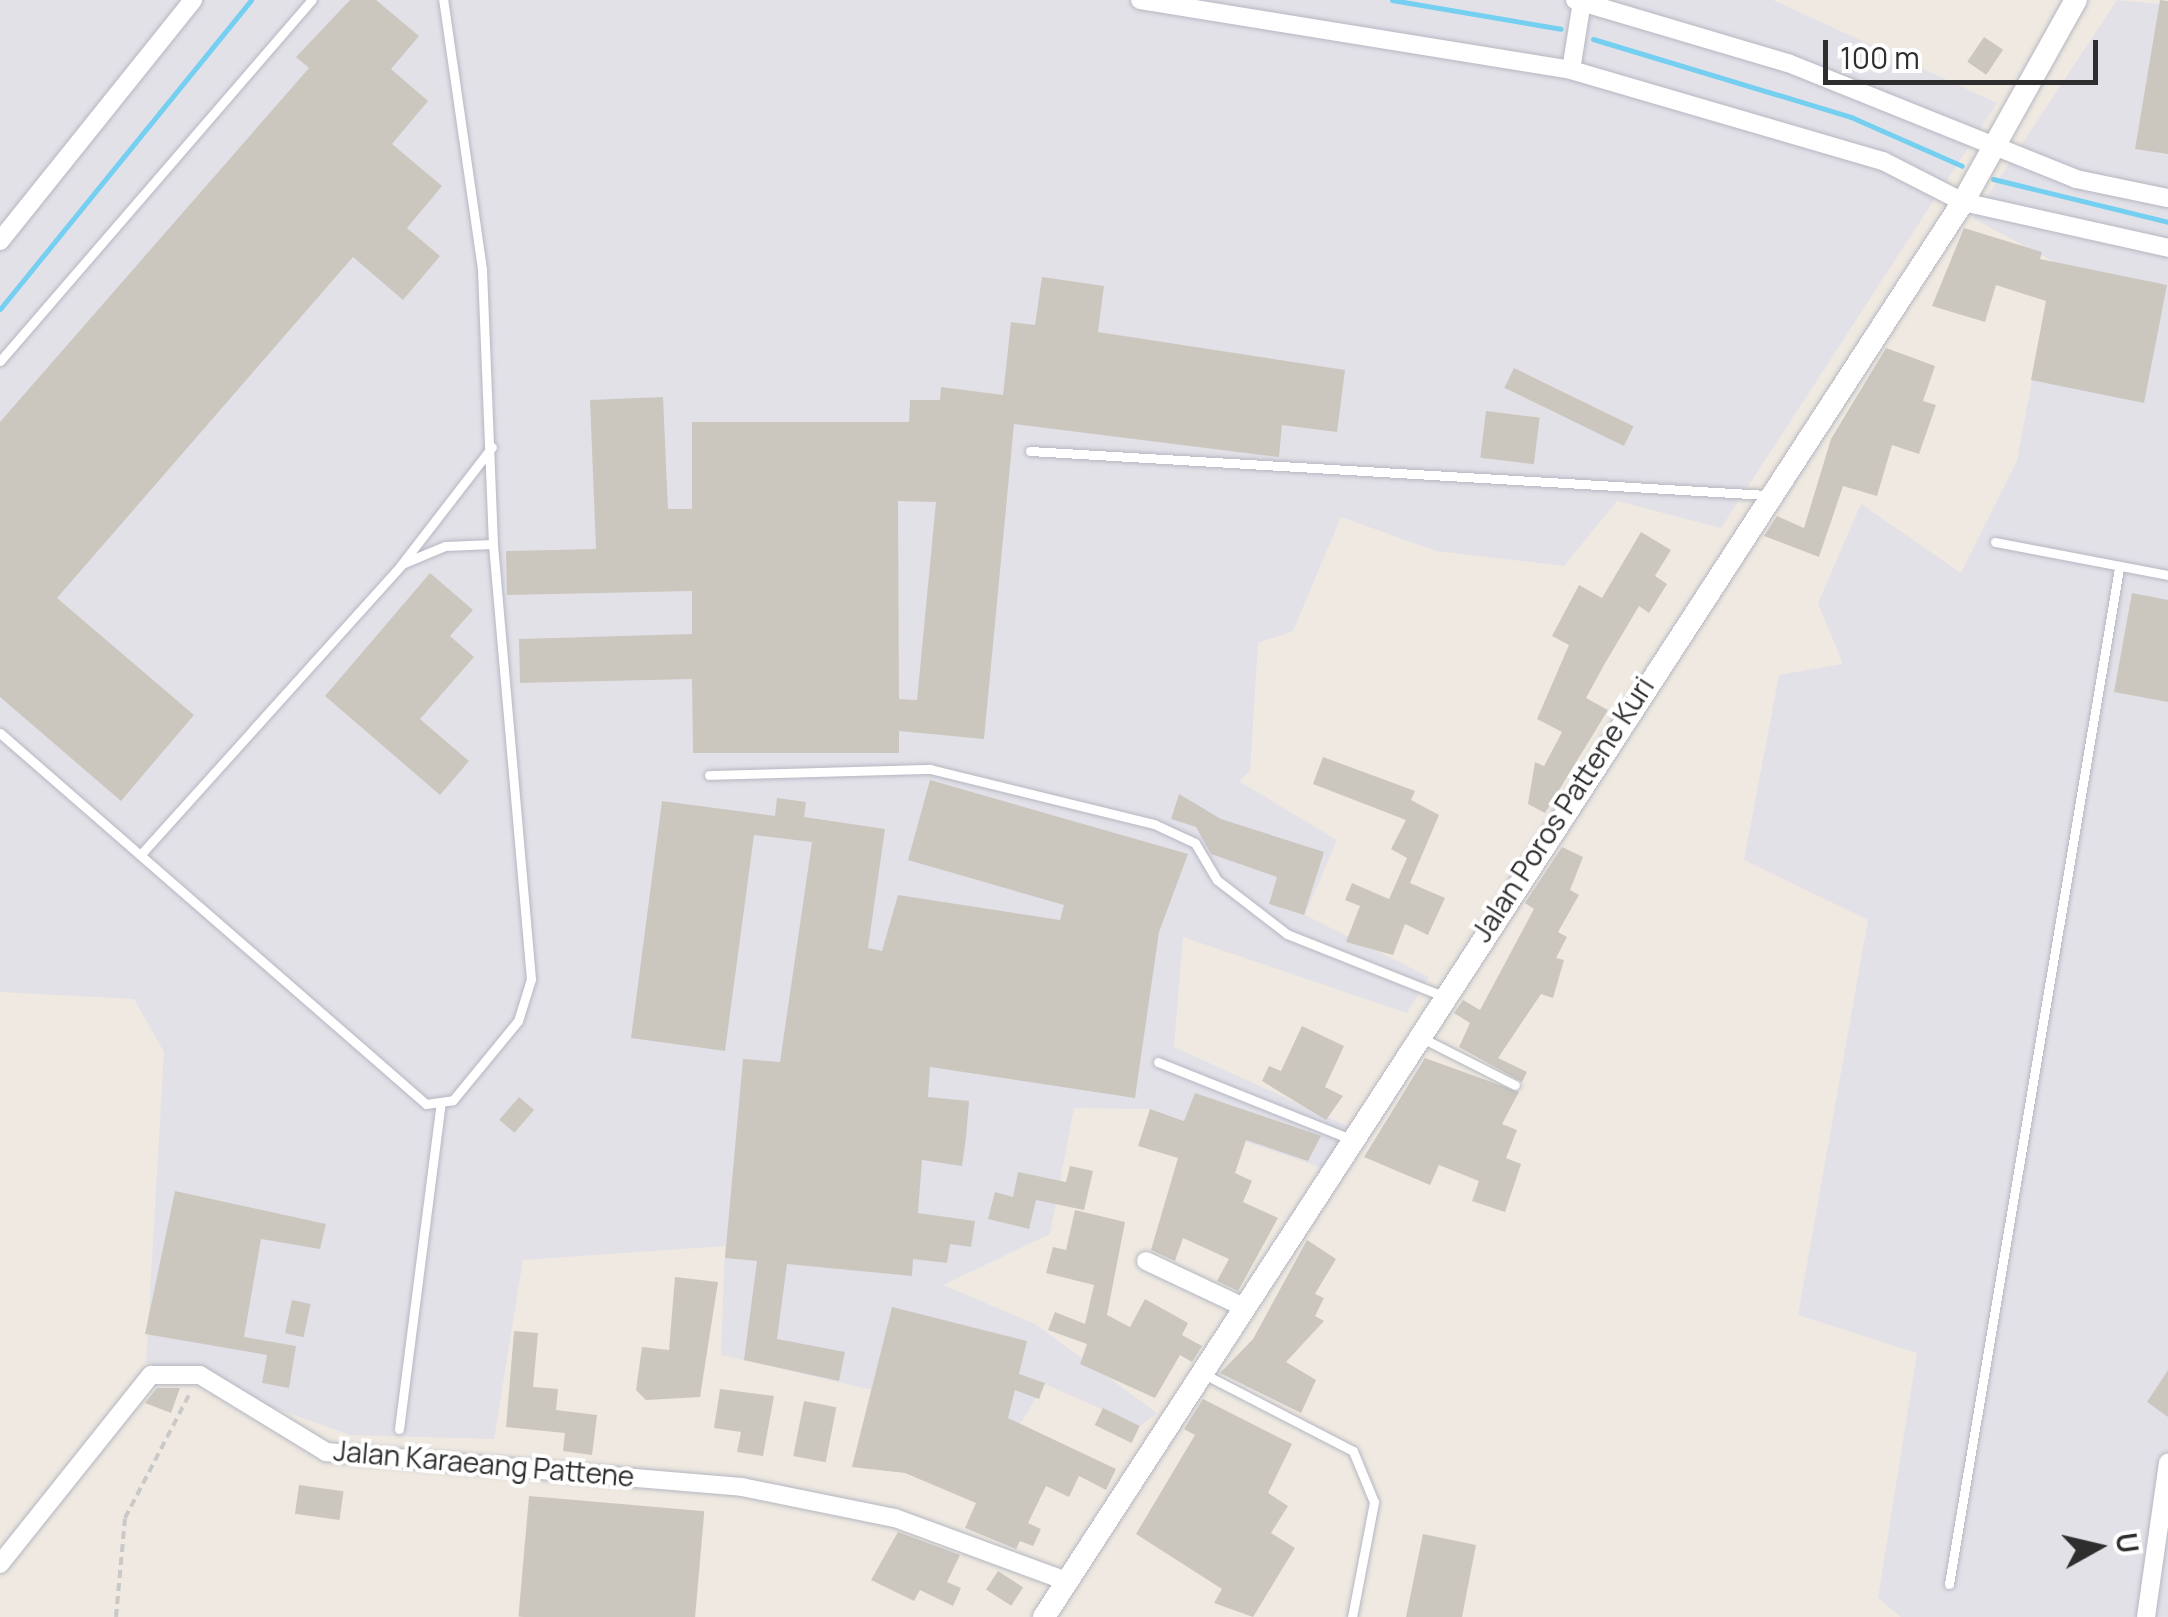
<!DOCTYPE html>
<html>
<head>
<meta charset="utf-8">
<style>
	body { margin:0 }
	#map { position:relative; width:2168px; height:1617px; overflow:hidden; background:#efe9e1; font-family:Manrope,sans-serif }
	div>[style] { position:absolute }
	.industrial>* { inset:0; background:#e3e1e8 }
	.stream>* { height:5px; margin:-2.5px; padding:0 2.5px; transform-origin:2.5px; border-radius:2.5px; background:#75cff0 }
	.building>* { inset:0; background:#cbc7bf; transform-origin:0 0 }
	.path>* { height:4px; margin-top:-2px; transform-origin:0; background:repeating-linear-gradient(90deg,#c9c9c9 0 8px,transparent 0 13px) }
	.roads { filter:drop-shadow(0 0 2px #b4b7c1) drop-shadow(0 0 2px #b4b7c1) }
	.service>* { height:9px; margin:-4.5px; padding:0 4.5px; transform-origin:4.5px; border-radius:4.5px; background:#fff }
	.minor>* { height:18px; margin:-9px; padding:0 9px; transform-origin:9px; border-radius:9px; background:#fff }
	.tertiary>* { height:22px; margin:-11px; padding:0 11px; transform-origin:11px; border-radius:11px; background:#fff }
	span { translate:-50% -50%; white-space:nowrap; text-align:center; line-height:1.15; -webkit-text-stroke:8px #fff; paint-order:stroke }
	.street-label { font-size:28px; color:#2e2e2e }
	.north { position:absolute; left:2048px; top:1497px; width:100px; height:100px; -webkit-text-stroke:8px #fff; paint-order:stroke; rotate:82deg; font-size:28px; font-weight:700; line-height:40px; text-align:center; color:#2e2e2e }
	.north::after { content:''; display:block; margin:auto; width:35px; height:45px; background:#2e2e2e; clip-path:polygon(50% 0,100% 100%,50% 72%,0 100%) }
	.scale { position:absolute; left:1823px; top:40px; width:275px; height:45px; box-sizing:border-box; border:5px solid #2e2e2e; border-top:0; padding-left:12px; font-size:30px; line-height:35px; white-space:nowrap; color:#2e2e2e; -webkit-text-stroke:8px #fff; paint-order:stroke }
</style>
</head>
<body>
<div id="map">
	<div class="industrial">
		<div style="clip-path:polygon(0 0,1773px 0,1997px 103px,1721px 528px,1617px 501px,1564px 566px,1436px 551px,1341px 517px,1293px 631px,1258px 643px,1250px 771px,1239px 781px,1337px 840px,1305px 915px,1429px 977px,1407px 1013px,1183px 937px,1174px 1047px,1354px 1129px,1328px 1170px,1150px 1109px,1074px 1108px,1050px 1234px,943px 1285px,1035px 1324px,1157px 1413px,1140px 1426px,1045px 1384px,1020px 1424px,721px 1355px,725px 1246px,523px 1260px,494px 1439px,350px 1435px,146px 1362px,164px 1052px,134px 999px,0 992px)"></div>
		<div style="clip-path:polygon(2117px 0,2168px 5px,2168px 1617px,1901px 1617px,1878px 1598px,1917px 1353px,1798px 1315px,1868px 920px,1744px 860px,1779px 675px,1843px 664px,1818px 603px,1861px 504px,1961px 573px,2017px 461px,2054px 262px,1973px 218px)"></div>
	</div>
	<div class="stream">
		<div style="left:1392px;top:0;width:171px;rotate:9.7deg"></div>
		<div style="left:1593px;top:39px;width:270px;rotate:16.8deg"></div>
		<div style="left:1851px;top:117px;width:121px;rotate:23.8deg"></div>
		<div style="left:1993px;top:179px;width:180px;rotate:13.8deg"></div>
		<div style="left:0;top:309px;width:398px;rotate:-50.9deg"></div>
	</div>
	<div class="building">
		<div style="clip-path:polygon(350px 0,376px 0,419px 36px,391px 69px,428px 101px,392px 144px,442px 186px,407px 228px,440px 256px,403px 300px,353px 257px,57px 598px,194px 715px,121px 801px,0 697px,0 422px,309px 68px,296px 57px)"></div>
		<div style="clip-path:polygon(2160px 0,2168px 1px,2168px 154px,2135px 149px)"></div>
		<div style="left:1984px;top:37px;width:23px;height:30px;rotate:34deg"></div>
		<div style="clip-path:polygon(1964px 228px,2042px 252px,2040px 259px,2167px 285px,2144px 403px,2031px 380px,2046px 301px,1996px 285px,1985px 322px,1932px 306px)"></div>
		<div style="clip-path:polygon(evenodd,1042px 277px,1104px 286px,1098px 332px,1345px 370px,1337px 432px,1282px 425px,1279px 457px,1014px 424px,984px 739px,899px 731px,899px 753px,693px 753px,692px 679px,520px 683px,519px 639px,692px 634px,692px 591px,507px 595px,506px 551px,596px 549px,590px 400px,663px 397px,668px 509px,692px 509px,692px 422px,909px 422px,910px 400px,940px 400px,941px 387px,1003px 395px,1011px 322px,1035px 325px,1042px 277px,898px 501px,936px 502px,917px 700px,899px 699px,898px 501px)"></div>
		<div style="clip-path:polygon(1886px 348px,1935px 366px,1923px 401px,1936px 405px,1919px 454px,1892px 445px,1877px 496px,1843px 486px,1819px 557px,1764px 536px,1777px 516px,1804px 528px,1831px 439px)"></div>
		<div style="left:1514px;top:368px;width:133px;height:22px;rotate:26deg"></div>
		<div style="left:1486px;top:411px;width:54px;height:47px;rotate:7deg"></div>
		<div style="clip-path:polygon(1641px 532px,1671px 550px,1655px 576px,1667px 584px,1649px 613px,1639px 606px,1604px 665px,1586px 698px,1608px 710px,1545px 813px,1528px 804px,1535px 762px,1544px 766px,1562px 732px,1537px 719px,1569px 645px,1552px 636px,1579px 585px,1602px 598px)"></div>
		<div style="clip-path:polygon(430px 573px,473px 610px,450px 636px,474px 657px,420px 719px,469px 761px,440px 795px,325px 696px)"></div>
		<div style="clip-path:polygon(2132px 593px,2168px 600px,2168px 702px,2114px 692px)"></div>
		<div style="clip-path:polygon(1323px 757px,1415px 791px,1411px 800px,1439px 815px,1410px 883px,1445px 898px,1428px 935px,1405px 924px,1393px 955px,1346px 942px,1360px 906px,1345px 900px,1352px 883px,1389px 899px,1407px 858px,1391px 849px,1406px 820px,1313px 784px)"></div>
		<div style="clip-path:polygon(930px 780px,1188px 854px,1159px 932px,1135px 1098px,930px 1067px,928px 1097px,969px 1101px,966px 1138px,962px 1166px,922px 1160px,918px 1213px,975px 1221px,971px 1247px,950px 1244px,947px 1263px,913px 1259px,912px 1276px,787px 1264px,777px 1339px,845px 1352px,839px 1381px,744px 1360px,757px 1261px,725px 1258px,743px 1059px,780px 1062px,812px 842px,754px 835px,725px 1051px,631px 1038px,662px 801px,775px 816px,777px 798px,806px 802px,804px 817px,885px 829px,868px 948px,882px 951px,898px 895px,1060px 920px,1064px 905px,908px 860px)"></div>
		<div style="clip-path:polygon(1179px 794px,1221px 819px,1324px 852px,1304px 915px,1269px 904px,1277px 877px,1211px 854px,1196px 827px,1171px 819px)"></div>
		<div style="clip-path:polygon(1562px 847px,1583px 857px,1570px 890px,1579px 895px,1558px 932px,1567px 937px,1556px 958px,1564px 960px,1553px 998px,1541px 994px,1498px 1058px,1527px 1072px,1522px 1082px,1459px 1047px,1470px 1023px,1454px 1013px,1463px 1000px,1480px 1010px,1534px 909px,1525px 903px)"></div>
		<div style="clip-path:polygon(1302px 1026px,1344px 1046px,1325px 1087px,1343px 1096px,1326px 1120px,1262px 1081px,1269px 1066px,1281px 1071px)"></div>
		<div style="clip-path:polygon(1425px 1058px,1519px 1092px,1502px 1124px,1517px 1130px,1506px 1158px,1521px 1164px,1505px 1212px,1472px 1201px,1479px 1181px,1439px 1165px,1430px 1185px,1364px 1157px)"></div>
		<div style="clip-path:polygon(1195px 1093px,1321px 1136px,1308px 1161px,1246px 1140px,1235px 1173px,1252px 1181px,1243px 1202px,1278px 1218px,1238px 1291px,1217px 1281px,1229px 1259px,1183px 1238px,1175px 1261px,1151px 1250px,1178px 1158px,1138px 1146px,1150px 1109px,1184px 1121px)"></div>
		<div style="left:519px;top:1097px;width:20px;height:30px;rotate:41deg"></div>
		<div style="clip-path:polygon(1070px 1166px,1093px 1171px,1084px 1210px,1036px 1200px,1029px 1229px,988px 1219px,995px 1192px,1013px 1197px,1018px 1172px,1066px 1182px)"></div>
		<div style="clip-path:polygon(175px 1191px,326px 1224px,320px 1249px,261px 1239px,244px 1337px,296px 1346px,289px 1388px,262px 1383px,267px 1355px,145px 1334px)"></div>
		<div style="clip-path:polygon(1075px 1210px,1125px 1222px,1107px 1315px,1130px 1327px,1145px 1299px,1188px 1323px,1182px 1335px,1202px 1346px,1192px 1362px,1180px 1355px,1155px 1398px,1080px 1364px,1087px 1344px,1048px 1330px,1055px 1312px,1085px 1324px,1094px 1285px,1046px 1273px,1053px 1247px,1066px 1250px)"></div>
		<div style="clip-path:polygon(1307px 1240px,1336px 1259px,1315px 1294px,1324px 1298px,1315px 1316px,1324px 1321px,1286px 1362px,1316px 1380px,1301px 1413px,1220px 1373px,1253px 1339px)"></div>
		<div style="clip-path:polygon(675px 1277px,718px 1282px,700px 1397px,646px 1400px,636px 1390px,642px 1347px,669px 1350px)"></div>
		<div style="left:292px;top:1300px;width:19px;height:34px;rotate:12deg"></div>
		<div style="clip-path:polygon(892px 1307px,1027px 1341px,1019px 1374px,1045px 1383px,1039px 1399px,1015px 1390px,1008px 1418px,1116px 1469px,1106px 1490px,1079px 1476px,1069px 1497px,1046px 1486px,1028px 1523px,1041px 1529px,1033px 1546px,1020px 1541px,1016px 1549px,965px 1528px,976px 1503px,905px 1473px,852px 1467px)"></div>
		<div style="clip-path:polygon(514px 1331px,538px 1333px,533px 1387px,558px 1389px,556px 1410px,597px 1415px,592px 1455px,563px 1451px,565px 1433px,506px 1427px)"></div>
		<div style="clip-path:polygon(2168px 1370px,2168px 1417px,2147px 1402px)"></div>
		<div style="clip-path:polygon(157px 1388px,180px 1388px,171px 1413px,145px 1403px)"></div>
		<div style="clip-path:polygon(720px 1389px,774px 1396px,763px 1456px,737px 1452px,741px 1432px,714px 1428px)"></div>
		<div style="clip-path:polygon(1203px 1399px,1292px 1444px,1268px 1493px,1288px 1506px,1271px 1533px,1295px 1548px,1253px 1617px,1214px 1603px,1222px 1589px,1136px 1534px,1195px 1435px,1184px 1429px)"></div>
		<div style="left:804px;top:1401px;width:33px;height:56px;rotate:11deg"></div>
		<div style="left:1103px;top:1408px;width:41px;height:19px;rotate:26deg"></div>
		<div style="left:299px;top:1485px;width:45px;height:29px;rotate:8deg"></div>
		<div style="left:529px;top:1496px;width:176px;height:121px;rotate:5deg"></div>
		<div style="clip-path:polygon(898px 1532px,960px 1555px,947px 1582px,961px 1588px,953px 1606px,920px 1590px,914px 1601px,871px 1580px)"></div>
		<div style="clip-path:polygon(1423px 1534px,1476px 1545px,1462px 1617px,1406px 1617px)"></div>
		<div style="left:998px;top:1571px;width:30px;height:22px;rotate:33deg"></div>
	</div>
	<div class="path">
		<div style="left:116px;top:1617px;width:99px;rotate:-84.8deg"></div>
		<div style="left:125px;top:1518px;width:141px;rotate:-62.5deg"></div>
	</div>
	<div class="roads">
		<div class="service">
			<div style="left:0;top:361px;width:477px;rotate:-49.2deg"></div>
			<div style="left:1030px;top:451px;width:738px;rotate:3.42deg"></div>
			<div style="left:1995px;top:542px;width:176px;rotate:10.8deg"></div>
			<div style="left:404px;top:563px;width:44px;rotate:-22.5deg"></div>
			<div style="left:445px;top:546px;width:48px;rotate:-2.4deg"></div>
			<div style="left:0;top:733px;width:565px;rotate:41.05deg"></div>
			<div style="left:426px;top:1104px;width:27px;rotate:-8deg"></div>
			<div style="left:453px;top:1100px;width:102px;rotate:-50.6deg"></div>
			<div style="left:518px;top:1021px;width:44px;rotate:-72.8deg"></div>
			<div style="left:531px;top:979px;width:437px;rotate:-95deg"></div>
			<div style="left:493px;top:544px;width:275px;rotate:-92.3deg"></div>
			<div style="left:482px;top:269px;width:272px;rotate:-98.2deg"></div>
			<div style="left:709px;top:775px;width:221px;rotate:-1.6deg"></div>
			<div style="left:930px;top:769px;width:231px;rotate:13.8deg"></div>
			<div style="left:1154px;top:824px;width:45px;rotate:24.9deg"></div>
			<div style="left:1195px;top:843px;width:43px;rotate:59.3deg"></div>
			<div style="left:1217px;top:880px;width:88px;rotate:37.6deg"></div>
			<div style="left:1287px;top:934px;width:165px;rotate:21.7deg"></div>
			<div style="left:142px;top:853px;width:387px;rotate:-48deg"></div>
			<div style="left:401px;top:565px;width:149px;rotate:-52.4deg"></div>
			<div style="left:1422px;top:1038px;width:104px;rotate:26.8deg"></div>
			<div style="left:1158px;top:1062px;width:205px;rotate:21.8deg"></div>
			<div style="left:1202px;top:1373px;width:170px;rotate:27.3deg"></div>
			<div style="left:1353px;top:1451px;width:55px;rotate:67.6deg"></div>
			<div style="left:1374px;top:1502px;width:117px;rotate:100.8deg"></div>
			<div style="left:399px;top:1429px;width:325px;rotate:-82.7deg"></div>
			<div style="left:1949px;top:1584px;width:1030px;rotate:-80.5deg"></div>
		</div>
		<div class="minor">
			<div style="left:1140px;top:0;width:437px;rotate:9.2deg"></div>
			<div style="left:1571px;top:70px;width:325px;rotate:16.3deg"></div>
			<div style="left:1883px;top:161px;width:90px;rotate:27.1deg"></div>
			<div style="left:1963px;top:202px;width:210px;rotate:12.6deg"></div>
			<div style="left:1575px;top:0;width:222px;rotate:16.5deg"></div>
			<div style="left:1788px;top:63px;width:310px;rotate:21.9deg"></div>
			<div style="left:2076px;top:179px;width:94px;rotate:11.7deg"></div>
			<div style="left:1571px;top:70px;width:70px;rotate:-80.9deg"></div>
			<div style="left:0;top:241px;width:309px;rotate:-51.3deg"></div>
			<div style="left:1146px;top:1261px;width:105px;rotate:25.3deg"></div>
			<div style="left:0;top:1564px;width:242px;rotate:-51.4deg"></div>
			<div style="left:151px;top:1375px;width:49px"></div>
			<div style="left:200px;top:1375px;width:148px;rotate:31.4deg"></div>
			<div style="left:326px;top:1452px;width:417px;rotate:4.8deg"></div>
			<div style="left:742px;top:1487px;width:156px;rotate:11.5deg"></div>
			<div style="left:895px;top:1518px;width:182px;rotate:20.2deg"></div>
			<div style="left:2146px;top:1617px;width:156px;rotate:-81.9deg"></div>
		</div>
		<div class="tertiary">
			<div style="left:1044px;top:1617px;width:1687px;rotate:-57deg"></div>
			<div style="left:1963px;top:202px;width:231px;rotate:-60.8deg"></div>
		</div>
	</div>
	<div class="street-label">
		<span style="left:1562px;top:809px;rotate:-57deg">Jalan Poros Pattene Kuri</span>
		<span style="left:484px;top:1463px;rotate:5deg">Jalan Karaeang Pattene</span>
	</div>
	<div class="north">U</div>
	<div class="scale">100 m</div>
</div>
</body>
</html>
